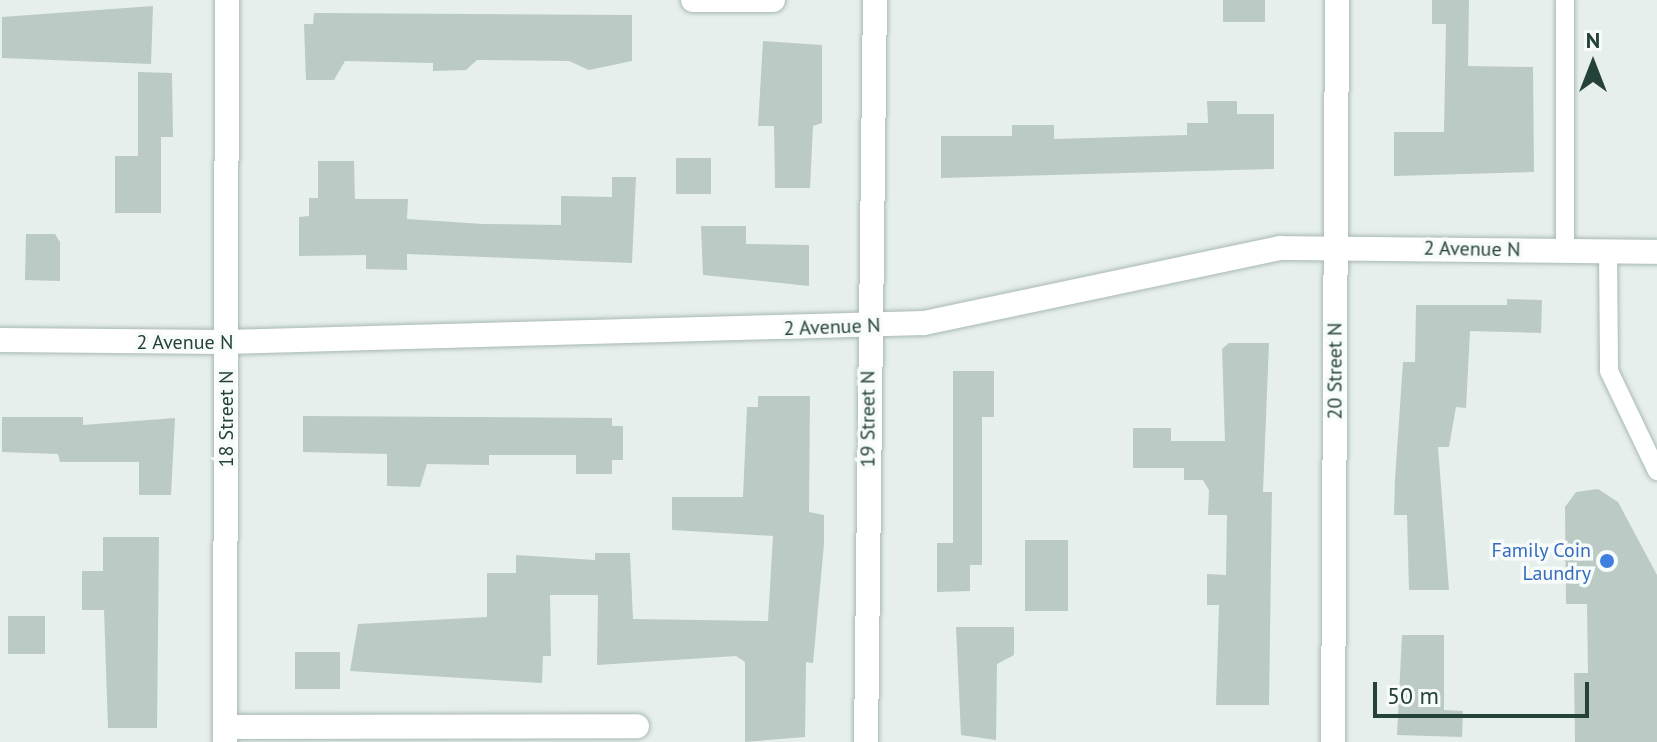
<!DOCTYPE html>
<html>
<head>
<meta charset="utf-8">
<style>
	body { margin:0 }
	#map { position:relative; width:1657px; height:742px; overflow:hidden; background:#e6efeb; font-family:"PT Sans",sans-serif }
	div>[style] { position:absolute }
	.building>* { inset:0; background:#bbcac4; transform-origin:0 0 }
	.roads { filter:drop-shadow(0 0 2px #a8b8b2) drop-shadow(0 0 2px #a8b8b2) }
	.lane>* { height:18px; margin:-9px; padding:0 9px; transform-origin:9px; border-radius:9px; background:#fff }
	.street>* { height:24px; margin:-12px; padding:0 12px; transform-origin:12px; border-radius:12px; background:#fff }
	.dots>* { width:22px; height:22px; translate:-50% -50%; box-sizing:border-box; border:4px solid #f7fbf9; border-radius:50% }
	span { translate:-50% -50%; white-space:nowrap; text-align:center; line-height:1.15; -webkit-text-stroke:7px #f7fbf9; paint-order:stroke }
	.street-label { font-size:20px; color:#24423a }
	.shop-label { font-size:20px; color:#366cbe }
	.right { translate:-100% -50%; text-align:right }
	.north { position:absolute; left:1553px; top:24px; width:80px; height:80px; -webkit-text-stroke:6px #f7fbf9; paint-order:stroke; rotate:0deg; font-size:22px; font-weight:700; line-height:32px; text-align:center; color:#24423a }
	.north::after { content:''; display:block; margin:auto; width:28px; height:36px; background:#24423a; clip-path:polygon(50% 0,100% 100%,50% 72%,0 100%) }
	.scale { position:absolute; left:1373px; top:682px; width:216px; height:36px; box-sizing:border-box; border:4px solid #24423a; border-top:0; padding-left:10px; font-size:24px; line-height:28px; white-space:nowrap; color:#24423a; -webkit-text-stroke:6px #f7fbf9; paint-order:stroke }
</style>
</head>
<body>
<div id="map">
	<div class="building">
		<div style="left:1223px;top:0;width:42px;height:22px"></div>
		<div style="clip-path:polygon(1432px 0,1469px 0,1468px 66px,1533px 67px,1534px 172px,1394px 176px,1394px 132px,1444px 132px,1446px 24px,1432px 24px)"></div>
		<div style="clip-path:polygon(153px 6px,151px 64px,2px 58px,2px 17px)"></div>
		<div style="clip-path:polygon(314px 13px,632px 15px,632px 61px,589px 70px,569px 61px,477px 60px,466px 70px,433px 71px,433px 63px,345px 61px,334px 80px,306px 80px,304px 24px,313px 24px)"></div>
		<div style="clip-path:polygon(763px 41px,822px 45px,822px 123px,813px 126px,810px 188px,775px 188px,774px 126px,758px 126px)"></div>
		<div style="clip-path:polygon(138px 72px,172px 73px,173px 137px,161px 137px,161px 213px,115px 213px,115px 156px,138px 156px)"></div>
		<div style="clip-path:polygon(1207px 101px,1237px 101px,1237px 114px,1274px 114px,1274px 169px,941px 178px,941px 136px,1012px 136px,1012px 125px,1054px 125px,1054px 139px,1187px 135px,1187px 123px,1208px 123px)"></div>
		<div style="left:676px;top:158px;width:35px;height:36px"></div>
		<div style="clip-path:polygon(318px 161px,354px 161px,355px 199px,408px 199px,407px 219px,483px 224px,561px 225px,561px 196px,612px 197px,612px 177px,636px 177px,632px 263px,407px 254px,407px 270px,366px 269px,366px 255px,299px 256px,299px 217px,309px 216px,309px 198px,318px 198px)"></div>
		<div style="clip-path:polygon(701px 226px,746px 226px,746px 244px,809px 245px,809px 286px,703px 275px)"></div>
		<div style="clip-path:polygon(26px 234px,55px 234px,60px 242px,60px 281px,25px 280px)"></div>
		<div style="clip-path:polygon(1507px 299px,1542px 300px,1541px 333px,1470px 331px,1466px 408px,1456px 407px,1449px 447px,1438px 447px,1449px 590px,1409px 590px,1407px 515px,1394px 515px,1395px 479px,1403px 362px,1415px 362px,1416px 305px,1507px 305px)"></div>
		<div style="clip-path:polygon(1229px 343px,1269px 343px,1263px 492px,1272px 492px,1269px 705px,1216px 705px,1219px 605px,1207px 605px,1207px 574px,1226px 575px,1227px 515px,1208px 515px,1209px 490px,1203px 480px,1184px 480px,1184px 468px,1133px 468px,1133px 428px,1171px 428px,1171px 441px,1225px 441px,1222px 349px)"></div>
		<div style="clip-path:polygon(953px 371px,994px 371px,994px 417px,982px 417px,982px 565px,970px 565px,970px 591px,937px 592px,937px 543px,953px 543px)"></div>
		<div style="clip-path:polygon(758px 396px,810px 396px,809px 512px,824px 515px,824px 544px,813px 663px,806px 662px,805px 737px,745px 742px,745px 662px,736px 656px,597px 665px,598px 595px,550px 595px,551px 656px,543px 656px,542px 683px,350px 671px,358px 624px,487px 617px,487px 573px,516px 573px,516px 555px,595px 560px,595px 553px,630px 553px,633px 619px,768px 621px,773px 536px,672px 530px,672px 497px,743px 497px,747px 407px,758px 407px)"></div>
		<div style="clip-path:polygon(303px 416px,612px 418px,612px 426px,623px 426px,623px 460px,612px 460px,612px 474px,576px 474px,576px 455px,489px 455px,489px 465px,427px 464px,420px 487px,387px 486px,387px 454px,303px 452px)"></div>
		<div style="clip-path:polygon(2px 417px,83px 417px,83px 425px,175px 418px,171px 495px,139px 495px,139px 462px,60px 462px,58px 454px,2px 452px)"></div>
		<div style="clip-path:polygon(1598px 489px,1618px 502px,1657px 575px,1657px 742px,1575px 742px,1574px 673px,1588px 673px,1587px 604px,1566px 604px,1565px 507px,1576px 492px)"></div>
		<div style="clip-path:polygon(103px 537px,159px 537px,157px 728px,108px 728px,104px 610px,82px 610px,82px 571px,103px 571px)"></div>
		<div style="left:1025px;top:540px;width:43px;height:71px"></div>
		<div style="left:8px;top:616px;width:37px;height:38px"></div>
		<div style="clip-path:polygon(956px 627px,1014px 627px,1014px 655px,997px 664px,996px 740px,961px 735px)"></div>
		<div style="clip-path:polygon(1402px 635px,1444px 635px,1444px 710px,1463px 711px,1462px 737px,1397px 735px)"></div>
		<div style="left:295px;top:652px;width:45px;height:37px"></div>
	</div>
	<div class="roads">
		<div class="lane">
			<div style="left:1565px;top:251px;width:251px;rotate:-90deg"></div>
			<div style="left:1608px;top:251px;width:120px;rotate:89.5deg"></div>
			<div style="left:1609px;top:371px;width:111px;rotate:64.4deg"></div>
		</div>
		<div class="street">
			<div style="left:693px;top:0;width:80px"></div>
			<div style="left:0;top:340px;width:226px;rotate:0.5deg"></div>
			<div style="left:226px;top:342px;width:698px;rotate:-1.56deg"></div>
			<div style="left:924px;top:323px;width:364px;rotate:-11.9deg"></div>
			<div style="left:1280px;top:248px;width:377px;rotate:0.6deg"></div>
			<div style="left:225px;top:727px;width:412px;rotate:-0.1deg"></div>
			<div style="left:225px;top:742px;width:742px;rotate:-89.85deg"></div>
			<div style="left:866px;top:742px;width:742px;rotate:-89.31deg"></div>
			<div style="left:1333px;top:742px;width:742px;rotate:-89.69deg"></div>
		</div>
	</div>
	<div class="dots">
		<div style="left:1607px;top:561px;background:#3f7fe0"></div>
	</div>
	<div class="street-label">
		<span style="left:1472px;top:249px;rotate:1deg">2 Avenue N</span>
		<span style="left:832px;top:327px;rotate:-2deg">2 Avenue N</span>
		<span style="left:185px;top:342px">2 Avenue N</span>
		<span style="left:1335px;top:371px;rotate:-90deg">20 Street N</span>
		<span style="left:226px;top:419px;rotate:-90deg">18 Street N</span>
		<span style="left:868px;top:419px;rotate:-90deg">19 Street N</span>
	</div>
	<div class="shop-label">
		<span class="right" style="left:1591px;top:562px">Family Coin<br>Laundry</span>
	</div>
	<div class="north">N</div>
	<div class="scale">50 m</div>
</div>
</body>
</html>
